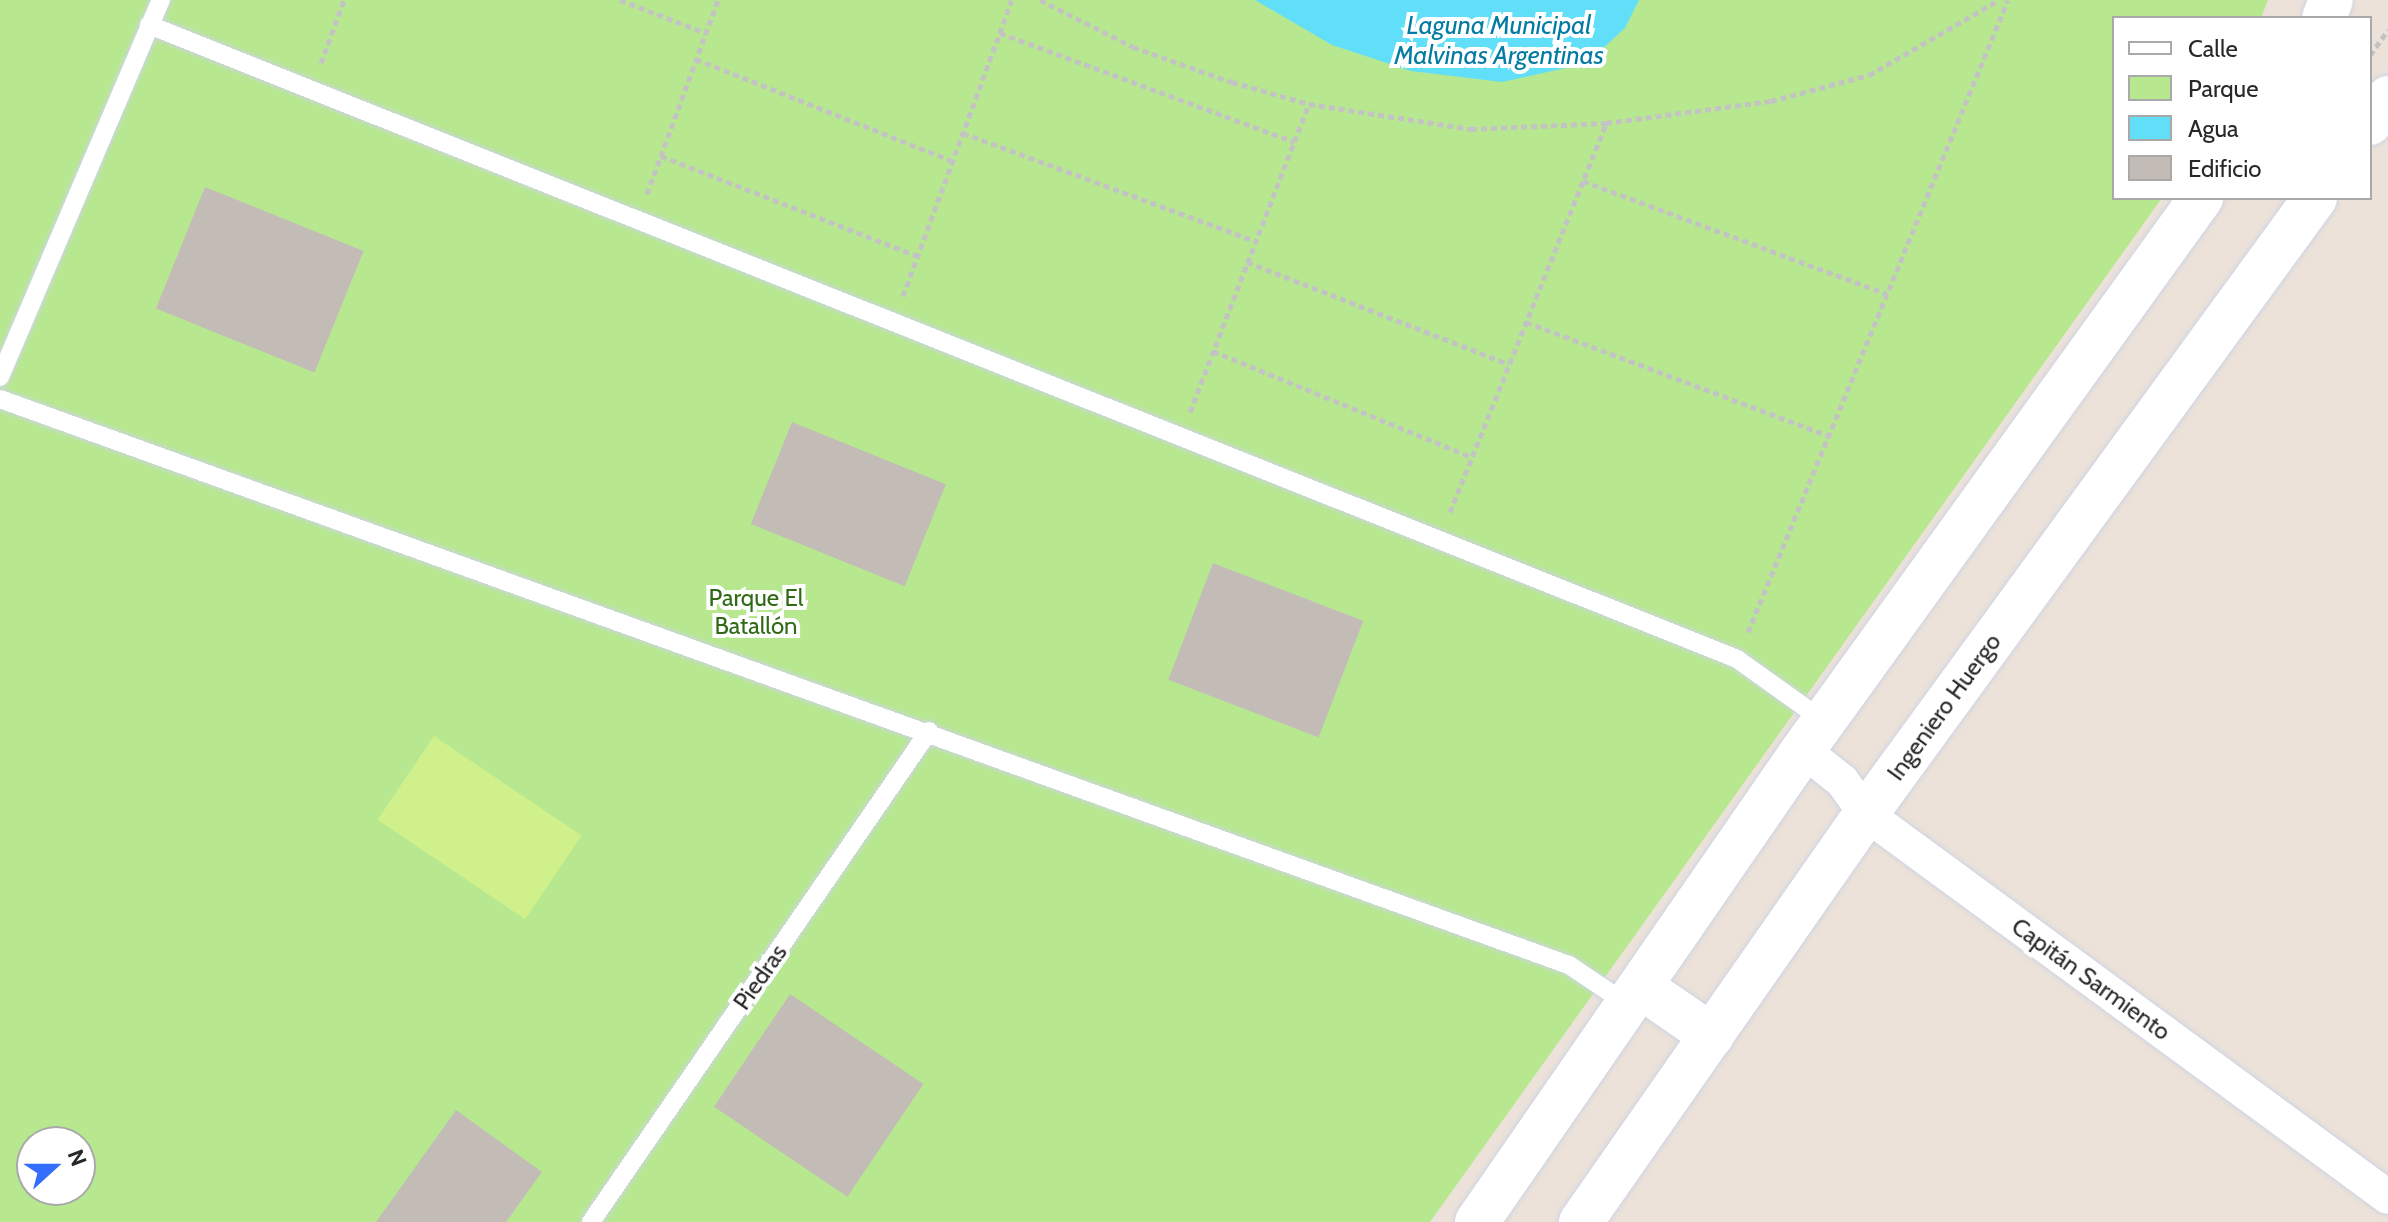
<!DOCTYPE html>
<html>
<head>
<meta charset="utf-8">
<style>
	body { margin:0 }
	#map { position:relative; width:2388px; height:1222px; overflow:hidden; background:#ece2d9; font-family:Cabin,sans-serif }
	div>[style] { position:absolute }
	.green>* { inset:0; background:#b7e890 }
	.pitch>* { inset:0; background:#cff08b; transform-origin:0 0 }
	.water>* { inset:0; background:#62dff8 }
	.building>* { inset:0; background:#c3bcb6; transform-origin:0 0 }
	.path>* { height:5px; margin-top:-2.5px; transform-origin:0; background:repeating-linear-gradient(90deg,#c3c3c3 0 6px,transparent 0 10px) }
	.roads { filter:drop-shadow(0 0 2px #ced4e3) drop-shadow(0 0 2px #ced4e3) }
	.service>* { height:18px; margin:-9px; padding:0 9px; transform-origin:9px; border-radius:9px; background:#fff }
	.minor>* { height:34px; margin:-17px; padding:0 17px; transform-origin:17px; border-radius:17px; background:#fff }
	.tertiary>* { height:44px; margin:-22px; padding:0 22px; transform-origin:22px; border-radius:22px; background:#fff }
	span { translate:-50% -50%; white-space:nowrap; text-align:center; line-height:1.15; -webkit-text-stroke:8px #fff; paint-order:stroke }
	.park-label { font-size:24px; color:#2f6a14 }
	.street-label { font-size:24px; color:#282828 }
	.water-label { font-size:26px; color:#037ba2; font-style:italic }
	.legend { position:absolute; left:2112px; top:16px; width:260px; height:184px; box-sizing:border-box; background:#fff; border:2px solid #a9a9a9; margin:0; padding:10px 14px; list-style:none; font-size:24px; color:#282828 }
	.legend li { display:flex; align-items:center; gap:16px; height:40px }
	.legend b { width:40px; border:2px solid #a9a9a9 }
	.north { position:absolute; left:16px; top:1126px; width:80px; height:80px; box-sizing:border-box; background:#fff; border:2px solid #a9a9a9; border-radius:50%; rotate:69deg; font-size:22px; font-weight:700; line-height:32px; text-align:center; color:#282828 }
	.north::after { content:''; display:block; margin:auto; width:28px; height:36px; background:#336eff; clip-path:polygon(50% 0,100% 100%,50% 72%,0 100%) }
</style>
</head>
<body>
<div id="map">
	<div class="green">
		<div style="clip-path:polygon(evenodd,0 0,2268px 0,2261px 18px,2114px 18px,2114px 198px,2162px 198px,1430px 1222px,0 1222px,0 0,32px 1142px,80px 1142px,80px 1190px,32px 1190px,32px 1142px)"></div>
	</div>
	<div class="pitch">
		<div style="left:434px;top:736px;width:178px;height:101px;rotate:34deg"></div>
	</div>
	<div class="water">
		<div style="clip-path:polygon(1255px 0,1639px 0,1625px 28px,1600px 51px,1570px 67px,1502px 82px,1411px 71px,1332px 45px)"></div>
	</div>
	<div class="building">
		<div style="left:205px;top:187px;width:171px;height:131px;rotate:22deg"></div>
		<div style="left:792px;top:422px;width:166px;height:110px;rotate:22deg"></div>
		<div style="left:1213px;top:563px;width:161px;height:125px;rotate:21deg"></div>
		<div style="left:790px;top:994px;width:161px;height:136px;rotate:34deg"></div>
		<div style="clip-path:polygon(456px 1110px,542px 1172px,506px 1222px,376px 1222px)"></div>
	</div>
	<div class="path">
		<div style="left:620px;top:0;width:92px;rotate:21deg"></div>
		<div style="left:1040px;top:0;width:104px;rotate:26.8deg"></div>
		<div style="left:1133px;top:47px;width:105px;rotate:19.5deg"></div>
		<div style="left:1232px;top:82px;width:80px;rotate:15.9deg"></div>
		<div style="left:1309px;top:104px;width:164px;rotate:8.8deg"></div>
		<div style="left:1471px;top:129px;width:135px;rotate:-2.5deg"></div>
		<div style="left:1606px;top:123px;width:166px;rotate:-7.6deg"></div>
		<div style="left:1771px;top:101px;width:101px;rotate:-14.9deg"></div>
		<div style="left:1869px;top:75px;width:150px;rotate:-30deg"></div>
		<div style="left:1000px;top:33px;width:314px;rotate:20.3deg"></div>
		<div style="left:2370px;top:55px;width:31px;rotate:-54deg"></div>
		<div style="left:696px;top:59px;width:276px;rotate:21.7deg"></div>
		<div style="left:321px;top:63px;width:67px;rotate:-69.9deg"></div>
		<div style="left:963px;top:133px;width:311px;rotate:20.3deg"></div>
		<div style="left:661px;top:156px;width:276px;rotate:21.3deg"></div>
		<div style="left:1583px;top:181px;width:324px;rotate:20.4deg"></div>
		<div style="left:647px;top:194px;width:207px;rotate:-69.9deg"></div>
		<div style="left:1247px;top:262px;width:281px;rotate:21.3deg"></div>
		<div style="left:903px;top:296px;width:315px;rotate:-69.8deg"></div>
		<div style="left:1526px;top:322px;width:324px;rotate:20.6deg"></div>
		<div style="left:1213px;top:351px;width:280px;rotate:22.3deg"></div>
		<div style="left:1190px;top:412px;width:330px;rotate:-68.9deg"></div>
		<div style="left:1450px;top:512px;width:419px;rotate:-68.1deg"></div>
		<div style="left:1748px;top:632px;width:683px;rotate:-67.64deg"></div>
	</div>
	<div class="roads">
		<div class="service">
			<div style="left:149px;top:25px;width:1710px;rotate:21.76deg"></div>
			<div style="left:1737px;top:659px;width:107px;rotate:35.5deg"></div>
			<div style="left:0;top:377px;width:410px;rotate:-66.9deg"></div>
			<div style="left:0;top:399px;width:1668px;rotate:19.84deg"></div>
			<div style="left:1569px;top:965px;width:73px;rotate:33.9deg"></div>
			<div style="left:591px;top:1222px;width:596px;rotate:-55.46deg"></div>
		</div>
		<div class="minor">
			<div style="left:1803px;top:750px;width:50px;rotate:38.5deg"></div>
			<div style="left:1842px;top:781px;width:41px;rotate:54deg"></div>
			<div style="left:1866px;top:814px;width:647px;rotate:36.27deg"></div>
		</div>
		<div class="tertiary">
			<div style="left:2324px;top:18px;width:19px;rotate:-69deg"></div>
			<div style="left:2370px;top:123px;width:31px;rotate:-54deg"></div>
			<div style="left:1641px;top:987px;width:86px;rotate:34.6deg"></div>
			<div style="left:1477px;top:1222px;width:574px;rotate:-55.37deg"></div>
			<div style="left:1803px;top:750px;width:681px;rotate:-54.21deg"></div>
			<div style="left:1581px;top:1222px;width:498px;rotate:-55.1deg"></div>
			<div style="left:1866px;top:814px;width:762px;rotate:-53.91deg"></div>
		</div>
	</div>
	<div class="park-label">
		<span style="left:756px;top:612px">Parque El<br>Batallón</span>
	</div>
	<div class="street-label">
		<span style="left:1944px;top:707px;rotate:-54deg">Ingeniero Huergo</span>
		<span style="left:760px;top:977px;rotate:-55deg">Piedras</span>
		<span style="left:2091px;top:979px;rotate:36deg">Capitán Sarmiento</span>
	</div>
	<div class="water-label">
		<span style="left:1499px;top:41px">Laguna Municipal<br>Malvinas Argentinas</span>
	</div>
	<ul class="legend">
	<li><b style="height:10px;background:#fff"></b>Calle</li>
	<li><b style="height:22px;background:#b7e890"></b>Parque</li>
	<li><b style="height:22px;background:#62dff8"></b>Agua</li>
	<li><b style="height:22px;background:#c3bcb6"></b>Edificio</li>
	</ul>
	<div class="north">N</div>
</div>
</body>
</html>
